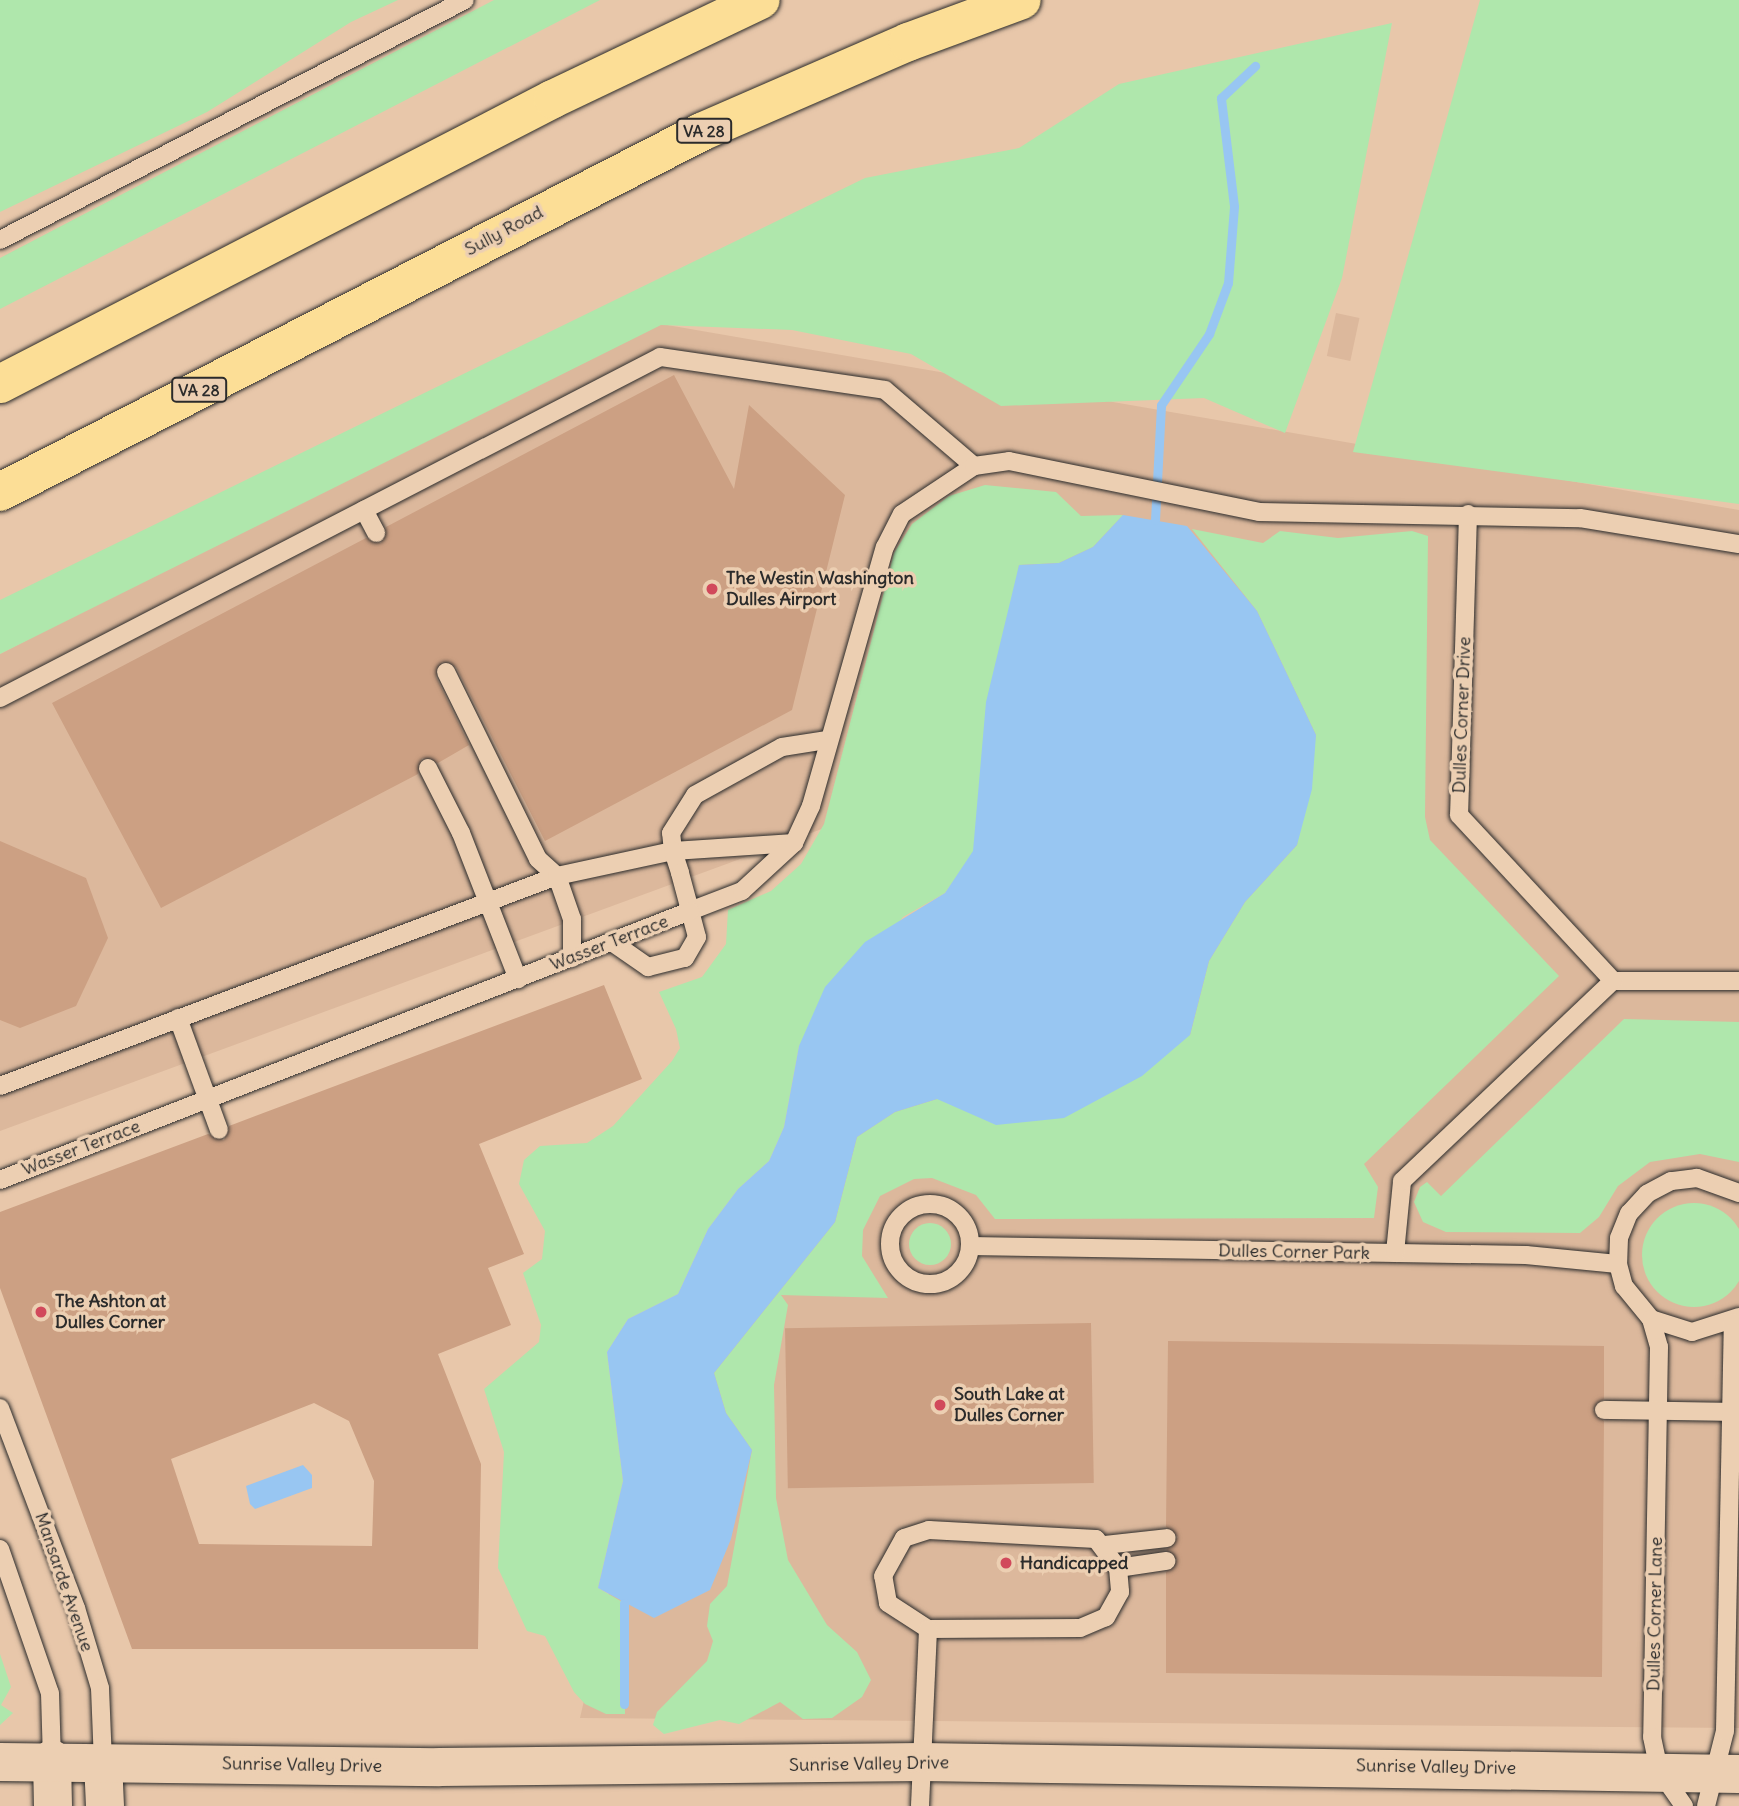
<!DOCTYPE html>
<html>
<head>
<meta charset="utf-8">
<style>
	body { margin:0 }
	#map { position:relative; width:1739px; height:1806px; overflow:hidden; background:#e8c7aa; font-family:Delius,sans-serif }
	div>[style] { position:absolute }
	.built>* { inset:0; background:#dcb89c; transform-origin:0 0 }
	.green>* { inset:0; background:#afe7ac }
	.round { border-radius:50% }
	.water>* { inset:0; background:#98c6f2 }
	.stream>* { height:9px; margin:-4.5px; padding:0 4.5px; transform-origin:4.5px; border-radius:4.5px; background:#98c6f2 }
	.building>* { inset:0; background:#cca083; transform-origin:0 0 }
	.roads { filter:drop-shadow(0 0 2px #2b2b2b) drop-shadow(0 0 2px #2b2b2b) }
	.service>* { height:18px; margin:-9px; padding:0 9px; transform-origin:9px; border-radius:9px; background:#eccfb2 }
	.service>.ring { margin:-9px; padding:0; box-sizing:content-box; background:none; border:18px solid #eccfb2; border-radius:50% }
	.tertiary>* { height:38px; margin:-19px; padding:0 19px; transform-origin:19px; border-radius:19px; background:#eccfb2 }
	.secondary>* { height:38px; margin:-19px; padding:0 19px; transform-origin:19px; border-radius:19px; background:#eccfb2 }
	.motorway>* { height:38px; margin:-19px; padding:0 19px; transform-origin:19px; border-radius:19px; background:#fcde96 }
	.dots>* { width:19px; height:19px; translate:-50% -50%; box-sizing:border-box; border:4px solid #eccfb2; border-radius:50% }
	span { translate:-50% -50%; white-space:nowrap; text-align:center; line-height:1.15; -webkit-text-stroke:7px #eccfb2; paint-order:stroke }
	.shield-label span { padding:2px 5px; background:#eccfb2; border:2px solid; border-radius:5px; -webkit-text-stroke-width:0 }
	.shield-label { font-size:16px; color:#2b2b2b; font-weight:700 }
	.street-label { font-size:18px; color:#2b2b2b }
	.poi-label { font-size:18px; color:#2b2b2b; font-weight:700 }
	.left { translate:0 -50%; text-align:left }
</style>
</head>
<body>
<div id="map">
	<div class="built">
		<div style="left:1336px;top:313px;width:24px;height:44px;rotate:12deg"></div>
		<div style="clip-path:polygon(644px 321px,1739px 510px,1739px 1728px,580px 1718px,660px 1370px,1140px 712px,0 1131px,0 654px)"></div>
	</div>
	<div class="green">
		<div style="clip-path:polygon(0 0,398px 0,351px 22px,207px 112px,0 212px)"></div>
		<div style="clip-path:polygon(494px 0,600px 0,0 309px,0 258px)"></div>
		<div style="clip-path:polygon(1480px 0,1739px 0,1739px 504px,1353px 452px)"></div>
		<div style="clip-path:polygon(1392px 23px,1342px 278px,1285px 433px,1204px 398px,1001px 406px,911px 354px,792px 330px,661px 325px,0 654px,0 600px,865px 178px,1019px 148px,1119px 84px)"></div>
		<div style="clip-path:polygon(985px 485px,1056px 492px,1081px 516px,1123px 515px,1093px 547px,1059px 563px,1019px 565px,974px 851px,945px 893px,903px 917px,799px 1046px,784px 1127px,769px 1161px,738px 1189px,708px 1229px,678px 1294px,628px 1319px,607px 1352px,623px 1481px,598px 1588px,624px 1603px,625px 1714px,606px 1714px,585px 1704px,574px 1692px,545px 1636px,527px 1631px,498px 1568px,504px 1452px,484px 1389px,539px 1342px,541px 1325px,523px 1273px,542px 1259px,545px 1231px,519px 1184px,524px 1160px,540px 1146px,587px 1143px,613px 1126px,672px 1061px,680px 1048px,676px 1029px,659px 992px,702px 977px,726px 944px,728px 910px,771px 891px,801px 864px,824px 824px,894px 553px,912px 524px,949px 496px)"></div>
		<div style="clip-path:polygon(1192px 529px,1263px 543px,1280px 531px,1338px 538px,1412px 531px,1428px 536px,1425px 817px,1430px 840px,1559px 976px,1364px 1164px,1378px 1187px,1374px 1218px,995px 1219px,976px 1195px,932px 1178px,914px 1179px,880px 1196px,863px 1230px,862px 1256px,888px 1298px,781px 1295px,788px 1305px,774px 1385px,776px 1498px,788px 1560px,827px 1625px,857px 1652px,871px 1680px,862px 1697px,832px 1718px,803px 1719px,780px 1702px,739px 1724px,720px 1720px,664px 1734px,653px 1725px,657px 1712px,707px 1661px,713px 1641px,707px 1626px,710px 1604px,727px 1586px,752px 1450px,726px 1413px,714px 1373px,835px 1222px,857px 1137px,895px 1112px,937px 1099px,1190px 1035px,1209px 961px,1245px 902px,1297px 845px,1316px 735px,1257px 611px)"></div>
		<div style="clip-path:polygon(1624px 1019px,1739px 1022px,1739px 1162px,1700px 1154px,1650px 1162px,1618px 1186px,1599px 1217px,1580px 1233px,1446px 1232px,1423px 1222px,1414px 1202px,1420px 1187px,1427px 1182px,1441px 1196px)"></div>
		<div class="round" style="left:1642px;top:1203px;width:104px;height:104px"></div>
		<div class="round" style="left:909px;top:1223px;width:42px;height:42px"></div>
		<div style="clip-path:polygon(0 1654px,11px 1687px,1px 1705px,13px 1713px,0 1725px)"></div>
	</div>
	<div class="water">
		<div style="clip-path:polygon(1123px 515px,1187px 526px,1257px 611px,1316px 735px,1312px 789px,1297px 845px,1245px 902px,1209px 961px,1190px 1035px,1142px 1076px,1064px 1118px,996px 1125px,937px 1099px,895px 1112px,857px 1137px,835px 1222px,714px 1373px,726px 1413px,752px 1450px,731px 1539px,710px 1590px,654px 1618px,598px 1588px,623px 1481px,607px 1352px,628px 1319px,678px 1294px,708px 1229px,738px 1189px,769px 1161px,784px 1127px,799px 1046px,825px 987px,865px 942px,945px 893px,973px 851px,986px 702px,1019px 565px,1059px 563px,1093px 547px)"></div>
		<div style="clip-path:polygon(303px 1465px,312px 1475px,312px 1488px,255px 1509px,250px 1504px,246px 1486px)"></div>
	</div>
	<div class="stream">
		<div style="left:1155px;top:520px;width:115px;rotate:-87deg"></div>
		<div style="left:1161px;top:405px;width:86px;rotate:-55.9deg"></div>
		<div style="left:1209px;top:334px;width:54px;rotate:-69.6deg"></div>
		<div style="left:1228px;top:283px;width:77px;rotate:-85.5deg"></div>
		<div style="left:1234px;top:206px;width:109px;rotate:-96.9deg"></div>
		<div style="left:1221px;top:98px;width:47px;rotate:-43.3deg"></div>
		<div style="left:624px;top:1603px;width:101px;rotate:90deg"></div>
	</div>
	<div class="building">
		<div style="clip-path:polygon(674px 375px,734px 489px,749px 405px,845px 495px,792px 710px,545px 841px,456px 667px,442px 662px,436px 677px,469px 745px,438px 763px,422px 758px,418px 774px,161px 908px,52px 703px,366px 538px,381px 543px,386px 527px)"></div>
		<div style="clip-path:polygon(0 841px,86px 878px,108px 938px,76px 1006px,20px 1028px,0 1020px)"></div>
		<div style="clip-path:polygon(evenodd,604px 985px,642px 1079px,479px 1144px,524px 1254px,488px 1268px,511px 1325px,438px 1354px,481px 1464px,478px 1649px,132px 1649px,0 1288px,0 1212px,208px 1134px,224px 1140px,229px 1126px,604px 985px,314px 1403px,349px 1421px,374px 1481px,372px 1546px,199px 1544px,171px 1459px,314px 1403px)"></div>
		<div style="left:1091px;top:1323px;width:160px;height:306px;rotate:89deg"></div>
		<div style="clip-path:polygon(1168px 1341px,1604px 1346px,1604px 1399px,1593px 1410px,1604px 1421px,1602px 1677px,1166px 1673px,1166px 1572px,1177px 1560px,1166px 1550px,1178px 1537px,1166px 1527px)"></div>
	</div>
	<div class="roads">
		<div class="service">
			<div style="left:0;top:240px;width:523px;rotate:-27.3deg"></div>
			<div style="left:364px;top:510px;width:26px;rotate:62deg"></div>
			<div style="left:1468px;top:514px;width:301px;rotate:91.7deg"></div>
			<div style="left:1459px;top:815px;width:226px;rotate:47.1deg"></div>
			<div style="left:1613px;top:981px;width:126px"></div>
			<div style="left:446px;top:672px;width:208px;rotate:63.8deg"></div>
			<div style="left:538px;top:859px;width:25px;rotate:42deg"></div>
			<div style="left:557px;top:876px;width:46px;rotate:70.8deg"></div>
			<div style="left:572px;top:919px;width:39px;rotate:90deg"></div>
			<div style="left:0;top:698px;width:743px;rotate:-27.32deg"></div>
			<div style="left:660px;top:357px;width:227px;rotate:8.3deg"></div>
			<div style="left:885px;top:390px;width:117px;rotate:40.5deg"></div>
			<div style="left:428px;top:768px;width:73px;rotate:63.1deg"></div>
			<div style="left:461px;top:833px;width:157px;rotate:68.7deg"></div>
			<div style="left:794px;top:843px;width:121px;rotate:176.2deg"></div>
			<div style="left:673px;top:851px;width:18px;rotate:-96deg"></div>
			<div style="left:671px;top:833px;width:45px;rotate:-57.7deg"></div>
			<div style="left:695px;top:795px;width:99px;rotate:-28.9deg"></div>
			<div style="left:782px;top:747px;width:46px;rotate:-8.8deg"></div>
			<div style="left:612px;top:942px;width:44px;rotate:34.8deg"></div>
			<div style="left:648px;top:967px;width:38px;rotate:-14deg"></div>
			<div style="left:685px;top:958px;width:24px;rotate:-60deg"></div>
			<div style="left:697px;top:937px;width:27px;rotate:-105deg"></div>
			<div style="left:690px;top:911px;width:56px;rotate:-21deg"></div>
			<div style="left:742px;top:891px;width:71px;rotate:-42.7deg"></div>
			<div style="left:794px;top:843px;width:41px;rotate:-65.3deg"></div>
			<div style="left:811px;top:806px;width:269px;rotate:-74.1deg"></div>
			<div style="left:885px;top:547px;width:37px;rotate:-63deg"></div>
			<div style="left:902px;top:514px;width:87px;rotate:-33.7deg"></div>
			<div style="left:974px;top:466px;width:35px;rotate:-8deg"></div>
			<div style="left:1009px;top:461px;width:255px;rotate:11.5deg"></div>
			<div style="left:1259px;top:512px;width:321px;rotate:1.1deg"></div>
			<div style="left:1580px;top:518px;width:161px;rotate:9.3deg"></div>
			<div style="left:178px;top:1018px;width:119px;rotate:69.9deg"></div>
			<div style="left:0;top:1086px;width:595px;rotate:-20.66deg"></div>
			<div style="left:557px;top:876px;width:119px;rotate:-12.2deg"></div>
			<div style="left:673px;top:851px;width:23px;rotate:72deg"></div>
			<div style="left:680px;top:873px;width:39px;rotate:75deg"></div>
			<div style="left:690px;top:911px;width:741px;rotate:158.7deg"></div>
			<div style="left:1739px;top:1193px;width:45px;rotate:-160.3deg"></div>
			<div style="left:1697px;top:1178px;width:26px;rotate:173deg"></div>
			<div style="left:1671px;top:1181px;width:27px;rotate:152deg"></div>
			<div style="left:1647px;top:1194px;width:26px;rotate:133deg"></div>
			<div style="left:1629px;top:1213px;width:27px;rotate:112deg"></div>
			<div style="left:1619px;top:1238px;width:26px;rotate:92deg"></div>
			<div style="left:1618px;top:1264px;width:23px;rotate:75deg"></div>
			<div style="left:1624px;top:1286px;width:43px;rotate:50.7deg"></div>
			<div style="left:1651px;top:1319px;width:43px;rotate:17.6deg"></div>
			<div style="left:1692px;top:1332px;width:49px;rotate:-17.7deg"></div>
			<div class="ring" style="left:890px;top:1204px;width:62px;height:62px"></div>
			<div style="left:970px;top:1246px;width:556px;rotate:0.93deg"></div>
			<div style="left:1526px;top:1255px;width:92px;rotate:5.6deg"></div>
			<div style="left:1395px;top:1253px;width:72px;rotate:-84.4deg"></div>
			<div style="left:1402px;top:1181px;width:291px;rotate:-43.5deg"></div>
			<div style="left:1651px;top:1319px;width:29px;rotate:74deg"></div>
			<div style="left:1659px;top:1347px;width:390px;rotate:91deg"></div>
			<div style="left:1652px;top:1737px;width:34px;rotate:78deg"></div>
			<div style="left:1659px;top:1770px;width:44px;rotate:55.2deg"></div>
			<div style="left:0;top:1408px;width:214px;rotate:69.2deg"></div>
			<div style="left:76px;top:1608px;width:84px;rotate:73.3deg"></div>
			<div style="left:100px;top:1688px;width:74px;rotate:87.7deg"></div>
			<div style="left:1604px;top:1410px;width:125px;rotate:0.9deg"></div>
			<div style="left:929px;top:1530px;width:167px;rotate:3.1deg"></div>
			<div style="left:1096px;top:1539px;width:36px;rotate:53deg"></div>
			<div style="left:1118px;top:1568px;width:24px;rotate:85deg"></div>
			<div style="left:1120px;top:1592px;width:29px;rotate:119deg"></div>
			<div style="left:1106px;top:1617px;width:28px;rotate:157deg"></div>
			<div style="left:1080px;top:1628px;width:152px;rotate:179.6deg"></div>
			<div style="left:928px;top:1629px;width:48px;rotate:-147deg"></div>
			<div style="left:888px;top:1603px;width:27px;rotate:-100deg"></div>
			<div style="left:883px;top:1576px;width:43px;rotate:-61.1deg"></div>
			<div style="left:904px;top:1538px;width:26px;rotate:-18deg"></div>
			<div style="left:1105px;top:1545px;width:62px;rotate:-6.4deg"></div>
			<div style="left:0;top:1549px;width:152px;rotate:70.9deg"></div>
			<div style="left:50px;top:1693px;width:66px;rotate:88.3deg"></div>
			<div style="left:1118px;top:1568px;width:49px;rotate:-8.3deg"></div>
			<div style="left:920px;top:1806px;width:177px;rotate:-87.4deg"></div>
			<div style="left:1706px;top:1806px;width:77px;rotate:-75.8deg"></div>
			<div style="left:1725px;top:1731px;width:409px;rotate:-88.9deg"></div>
		</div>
		<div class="tertiary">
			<div style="left:52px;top:1759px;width:47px;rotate:88.8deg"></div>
			<div style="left:103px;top:1762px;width:44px;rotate:87.4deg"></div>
		</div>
		<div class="secondary">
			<div style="left:0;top:1762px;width:439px;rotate:0.7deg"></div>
			<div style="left:439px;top:1767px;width:483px;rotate:-0.6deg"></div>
			<div style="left:922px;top:1762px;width:817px;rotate:0.84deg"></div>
		</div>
		<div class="motorway">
			<div style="left:0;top:384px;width:622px;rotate:-27.27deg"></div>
			<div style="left:553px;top:99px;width:230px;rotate:-25.5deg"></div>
			<div style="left:0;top:492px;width:788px;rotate:-27.18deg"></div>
			<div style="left:701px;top:132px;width:226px;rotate:-23.5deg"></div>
			<div style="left:908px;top:42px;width:121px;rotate:-20.2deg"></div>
		</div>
	</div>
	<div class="dots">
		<div style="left:712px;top:589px;background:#d1495b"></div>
		<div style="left:41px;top:1312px;background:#d1495b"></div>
		<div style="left:940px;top:1405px;background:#d1495b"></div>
		<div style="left:1006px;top:1563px;background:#d1495b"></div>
	</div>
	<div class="shield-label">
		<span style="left:704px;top:131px">VA 28</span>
		<span style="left:199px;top:390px">VA 28</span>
	</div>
	<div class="street-label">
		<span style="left:504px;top:231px;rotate:-28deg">Sully Road</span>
		<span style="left:1462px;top:715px;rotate:-88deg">Dulles Corner Drive</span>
		<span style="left:609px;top:943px;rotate:-21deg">Wasser Terrace</span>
		<span style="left:81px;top:1148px;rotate:-21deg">Wasser Terrace</span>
		<span style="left:1294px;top:1252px;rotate:1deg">Dulles Corner Park</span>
		<span style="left:64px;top:1582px;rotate:71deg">Mansarde Avenue</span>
		<span style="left:1655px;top:1614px;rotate:-89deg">Dulles Corner Lane</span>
		<span style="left:869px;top:1764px;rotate:-1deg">Sunrise Valley Drive</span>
		<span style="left:302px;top:1765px;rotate:1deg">Sunrise Valley Drive</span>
		<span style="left:1436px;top:1767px;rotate:1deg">Sunrise Valley Drive</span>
	</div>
	<div class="poi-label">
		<span class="left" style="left:726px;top:589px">The Westin Washington<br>Dulles Airport</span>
		<span class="left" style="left:55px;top:1312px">The Ashton at<br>Dulles Corner</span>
		<span class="left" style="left:954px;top:1405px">South Lake at<br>Dulles Corner</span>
		<span class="left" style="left:1020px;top:1563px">Handicapped</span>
	</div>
</div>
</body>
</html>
